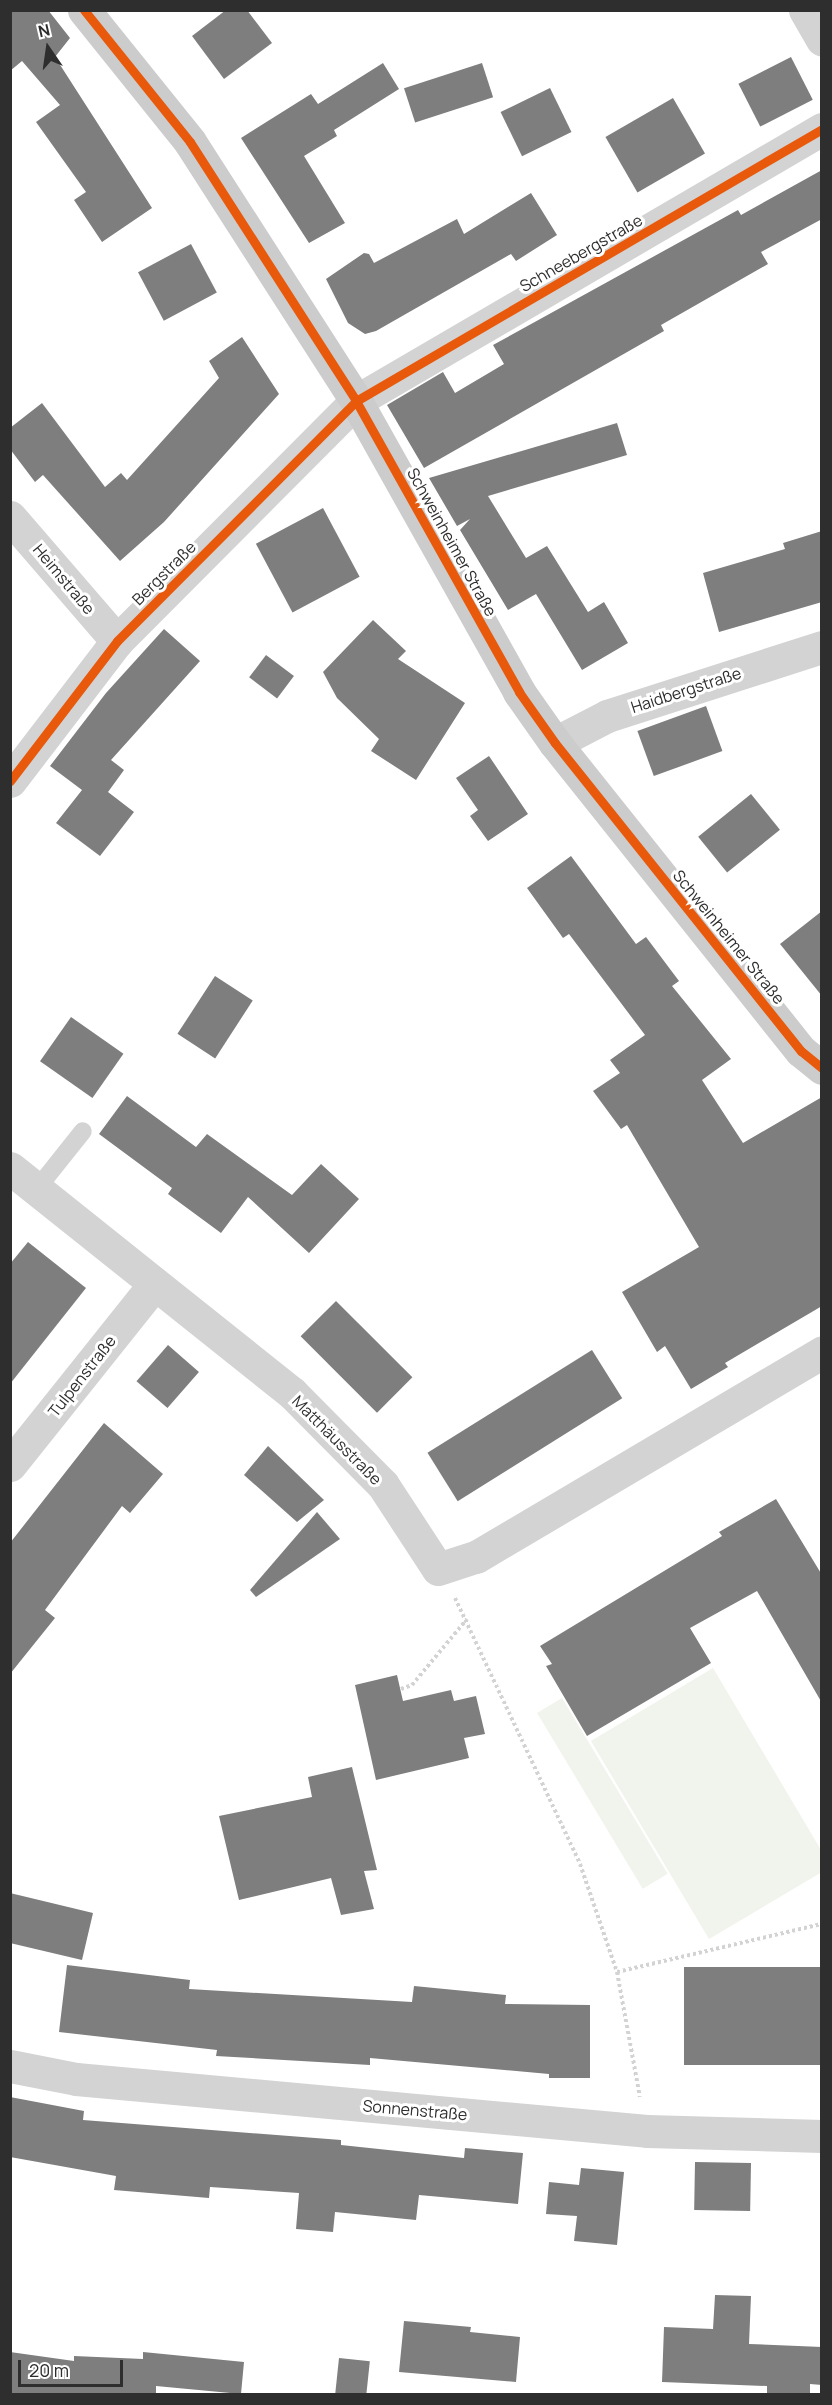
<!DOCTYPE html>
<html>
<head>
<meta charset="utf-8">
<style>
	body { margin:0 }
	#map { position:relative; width:832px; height:2405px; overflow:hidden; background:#fff; font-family:Manrope,sans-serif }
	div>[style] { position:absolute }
	.green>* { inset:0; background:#f0f4ec; transform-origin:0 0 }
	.building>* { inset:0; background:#7e7e7e; transform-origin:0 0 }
	.path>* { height:4px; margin-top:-2px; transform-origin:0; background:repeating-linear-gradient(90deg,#d3d3d3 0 3px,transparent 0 6px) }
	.lane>* { height:18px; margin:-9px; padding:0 9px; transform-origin:9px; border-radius:9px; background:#d3d3d3 }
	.street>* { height:33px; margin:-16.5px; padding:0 16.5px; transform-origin:16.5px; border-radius:16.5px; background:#d3d3d3 }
	.secondary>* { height:33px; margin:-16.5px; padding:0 16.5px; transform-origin:16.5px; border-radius:16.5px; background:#ccc }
	.cycleway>* { height:9px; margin:-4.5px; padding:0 4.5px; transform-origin:4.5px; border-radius:4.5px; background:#e8590c }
	span { translate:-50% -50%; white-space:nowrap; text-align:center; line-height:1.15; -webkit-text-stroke:6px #fff; paint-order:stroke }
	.street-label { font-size:16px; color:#2e2e2e }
	.frame { position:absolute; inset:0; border:12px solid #2e2e2e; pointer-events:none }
	.north { position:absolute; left:18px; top:18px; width:60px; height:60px; -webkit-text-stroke:4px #fff; paint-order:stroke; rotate:347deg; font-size:16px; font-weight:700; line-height:24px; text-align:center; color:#2e2e2e }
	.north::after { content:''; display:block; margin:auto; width:21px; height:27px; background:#2e2e2e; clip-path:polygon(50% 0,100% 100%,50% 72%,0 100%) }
	.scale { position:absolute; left:18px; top:2360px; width:105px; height:27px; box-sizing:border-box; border:3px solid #2e2e2e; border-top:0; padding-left:8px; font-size:18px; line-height:21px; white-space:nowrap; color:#2e2e2e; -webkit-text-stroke:4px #fff; paint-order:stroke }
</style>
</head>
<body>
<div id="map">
	<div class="green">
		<div style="clip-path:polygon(713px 1668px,821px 1850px,822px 1872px,709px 1939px,591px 1741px)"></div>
		<div style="left:562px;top:1698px;width:205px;height:29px;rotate:59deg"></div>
	</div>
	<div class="building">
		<div style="clip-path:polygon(10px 10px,48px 10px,70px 38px,55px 57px,152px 208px,102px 242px,74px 200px,86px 192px,36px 122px,60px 105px,22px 61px,10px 71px)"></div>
		<div style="clip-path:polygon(226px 10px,247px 10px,272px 43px,224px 79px,192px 36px)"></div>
		<div style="left:791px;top:57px;width:48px;height:59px;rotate:63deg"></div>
		<div style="clip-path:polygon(383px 63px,399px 89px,334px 130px,337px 136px,304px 156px,345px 223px,309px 243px,241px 138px,311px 94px,318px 104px)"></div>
		<div style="left:482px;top:63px;width:36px;height:82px;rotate:72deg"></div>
		<div style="left:550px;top:88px;width:49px;height:55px;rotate:64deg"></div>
		<div style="left:673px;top:98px;width:64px;height:78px;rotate:60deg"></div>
		<div style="clip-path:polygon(822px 170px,822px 219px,761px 252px,768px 264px,661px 325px,664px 331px,424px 468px,387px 405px,443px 372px,455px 393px,504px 364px,493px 345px,738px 210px,741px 215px)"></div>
		<div style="clip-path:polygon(531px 193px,557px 235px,516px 261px,511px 254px,376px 331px,365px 334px,348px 323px,326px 279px,364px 253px,369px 254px,374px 263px,457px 219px,464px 234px)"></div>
		<div style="left:191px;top:244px;width:55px;height:60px;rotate:62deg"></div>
		<div style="clip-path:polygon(242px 337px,279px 394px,164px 522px,120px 561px,43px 475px,35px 482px,10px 449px,10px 428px,42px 403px,105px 487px,121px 473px,127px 480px,219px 378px,209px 361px)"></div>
		<div style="clip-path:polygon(617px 423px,627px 455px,488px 496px,526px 558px,547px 546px,588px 612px,604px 602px,628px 643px,582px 670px,536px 594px,508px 610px,460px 530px,470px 519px,457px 526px,429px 478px)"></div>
		<div style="left:323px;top:508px;width:78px;height:76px;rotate:62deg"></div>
		<div style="clip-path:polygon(822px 531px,822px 602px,719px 632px,703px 573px,785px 549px,783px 543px)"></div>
		<div style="clip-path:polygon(373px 620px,406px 651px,398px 659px,465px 703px,416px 780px,371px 751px,379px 739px,337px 698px,323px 672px)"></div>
		<div style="clip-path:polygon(164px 629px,200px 661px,111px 760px,124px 770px,108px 792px,134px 812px,100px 856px,56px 823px,82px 790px,50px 766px,106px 693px)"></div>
		<div style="left:266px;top:655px;width:35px;height:28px;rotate:37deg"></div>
		<div style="left:706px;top:706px;width:48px;height:73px;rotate:70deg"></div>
		<div style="clip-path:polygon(489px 756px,528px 814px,488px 841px,470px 816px,478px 810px,456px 778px)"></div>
		<div style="left:751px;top:794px;width:46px;height:68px;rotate:51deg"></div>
		<div style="clip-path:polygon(571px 856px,636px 944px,646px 937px,679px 981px,672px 986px,731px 1059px,702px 1080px,743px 1143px,822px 1097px,822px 1306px,725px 1363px,728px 1367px,691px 1389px,665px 1346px,657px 1352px,622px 1292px,699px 1247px,627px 1125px,621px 1129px,593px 1091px,620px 1073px,610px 1060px,645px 1035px,569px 934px,563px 938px,527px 888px)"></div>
		<div style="clip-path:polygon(822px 911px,822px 996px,780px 944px)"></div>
		<div style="left:215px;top:976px;width:45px;height:69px;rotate:33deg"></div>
		<div style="left:71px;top:1017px;width:64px;height:54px;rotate:35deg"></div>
		<div style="clip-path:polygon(127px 1096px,196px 1147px,207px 1134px,292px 1195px,321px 1164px,359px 1199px,309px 1253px,248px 1197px,221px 1233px,168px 1194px,172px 1188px,99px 1134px)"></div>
		<div style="clip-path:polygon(28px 1242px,86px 1288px,10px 1384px,10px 1264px)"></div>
		<div style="left:336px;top:1301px;width:108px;height:50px;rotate:45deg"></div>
		<div style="left:168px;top:1345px;width:41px;height:48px;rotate:41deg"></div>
		<div style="left:592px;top:1350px;width:57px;height:194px;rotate:58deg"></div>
		<div style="clip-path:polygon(104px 1423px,163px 1474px,130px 1513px,122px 1506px,45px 1610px,55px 1618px,10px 1674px,10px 1543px)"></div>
		<div style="clip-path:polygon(268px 1446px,324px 1500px,297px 1522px,244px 1475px)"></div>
		<div style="clip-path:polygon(776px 1499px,822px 1575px,822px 1703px,757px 1591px,690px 1628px,711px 1663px,587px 1736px,546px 1666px,552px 1664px,540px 1646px,722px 1536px,719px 1532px)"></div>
		<div style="clip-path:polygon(317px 1512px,340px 1539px,256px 1597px,250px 1590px)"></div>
		<div style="clip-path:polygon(397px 1675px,403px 1701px,451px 1690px,454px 1701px,476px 1696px,485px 1734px,464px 1738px,469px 1758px,376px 1780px,355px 1685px)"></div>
		<div style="clip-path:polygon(352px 1767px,377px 1870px,364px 1871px,374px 1909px,341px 1915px,331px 1878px,239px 1900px,219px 1816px,312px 1797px,308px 1777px)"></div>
		<div style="clip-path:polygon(10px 1893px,93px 1913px,82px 1960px,10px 1943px)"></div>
		<div style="clip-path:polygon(67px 1965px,190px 1980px,189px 1989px,412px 2002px,414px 1986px,506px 1995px,505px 2004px,590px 2005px,590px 2078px,549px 2078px,549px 2074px,370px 2058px,370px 2065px,216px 2056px,217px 2050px,59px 2032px)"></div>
		<div style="left:822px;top:1967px;width:98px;height:138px;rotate:90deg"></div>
		<div style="clip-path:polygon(10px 2097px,84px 2111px,83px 2120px,341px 2140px,341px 2145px,464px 2158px,465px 2148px,523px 2153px,518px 2204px,419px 2195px,416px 2220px,335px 2212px,333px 2232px,296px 2229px,299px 2193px,210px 2187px,209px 2198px,114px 2190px,116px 2176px,10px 2157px)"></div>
		<div style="left:695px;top:2162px;width:56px;height:48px;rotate:1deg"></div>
		<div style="clip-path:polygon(581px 2168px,624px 2172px,617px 2245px,574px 2241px,577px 2216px,546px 2214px,549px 2182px,579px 2185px)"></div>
		<div style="clip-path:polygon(715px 2295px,751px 2296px,749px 2344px,822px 2347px,822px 2385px,810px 2384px,810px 2394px,767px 2394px,767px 2386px,662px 2382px,664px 2327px,713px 2329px)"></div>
		<div style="clip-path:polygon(404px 2321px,471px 2327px,470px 2332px,520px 2337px,516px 2382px,399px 2372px)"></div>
		<div style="clip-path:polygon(10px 2352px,74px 2361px,74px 2356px,143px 2359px,143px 2352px,244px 2362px,241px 2394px,156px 2386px,156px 2394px,10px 2394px)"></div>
		<div style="left:339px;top:2358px;width:31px;height:36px;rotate:6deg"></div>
	</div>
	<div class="path">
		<div style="left:455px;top:1598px;width:294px;rotate:64.8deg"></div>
		<div style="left:580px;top:1864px;width:114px;rotate:71.1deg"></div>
		<div style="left:617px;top:1972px;width:127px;rotate:79.6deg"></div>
		<div style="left:401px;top:1689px;width:12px;rotate:-20deg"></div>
		<div style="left:412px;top:1685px;width:86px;rotate:-50.2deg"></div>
		<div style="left:617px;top:1972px;width:211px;rotate:-13.2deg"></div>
	</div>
	<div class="lane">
		<div style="left:36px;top:1190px;width:75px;rotate:-51.5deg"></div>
	</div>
	<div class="street">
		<div style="left:805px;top:10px;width:34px;rotate:60deg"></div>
		<div style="left:10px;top:517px;width:164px;rotate:49.2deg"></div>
		<div style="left:555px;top:743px;width:59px;rotate:-27.4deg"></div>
		<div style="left:607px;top:716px;width:226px;rotate:-17.8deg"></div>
		<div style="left:10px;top:781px;width:176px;rotate:-52.6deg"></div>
		<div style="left:117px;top:641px;width:339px;rotate:-45.1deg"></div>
		<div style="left:356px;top:401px;width:540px;rotate:-30.27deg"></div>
		<div style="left:10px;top:1168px;width:361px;rotate:38.6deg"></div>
		<div style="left:292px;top:1393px;width:129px;rotate:45.3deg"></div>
		<div style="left:383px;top:1485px;width:100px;rotate:56.8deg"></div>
		<div style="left:438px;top:1569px;width:40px;rotate:-18deg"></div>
		<div style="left:476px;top:1557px;width:402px;rotate:-30.6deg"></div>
		<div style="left:10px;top:1465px;width:229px;rotate:-51.4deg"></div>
		<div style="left:10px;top:2066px;width:67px;rotate:11.1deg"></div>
		<div style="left:76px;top:2079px;width:573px;rotate:5.2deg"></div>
		<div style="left:647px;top:2131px;width:175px;rotate:1.6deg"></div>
	</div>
	<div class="secondary">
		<div style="left:84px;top:10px;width:169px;rotate:51.2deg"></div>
		<div style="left:190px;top:142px;width:308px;rotate:57.3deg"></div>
		<div style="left:356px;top:401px;width:334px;rotate:60.7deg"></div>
		<div style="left:519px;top:692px;width:62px;rotate:54.8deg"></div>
		<div style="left:555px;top:743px;width:394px;rotate:51.4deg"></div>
		<div style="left:801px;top:1051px;width:27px;rotate:39deg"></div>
	</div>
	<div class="cycleway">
		<div style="left:84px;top:10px;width:169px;rotate:51.2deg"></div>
		<div style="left:190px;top:142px;width:308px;rotate:57.3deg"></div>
		<div style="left:356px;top:401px;width:334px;rotate:60.7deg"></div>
		<div style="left:519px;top:692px;width:62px;rotate:54.8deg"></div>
		<div style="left:555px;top:743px;width:394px;rotate:51.4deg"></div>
		<div style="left:801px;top:1051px;width:27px;rotate:39deg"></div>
		<div style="left:10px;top:781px;width:176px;rotate:-52.6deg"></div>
		<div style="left:117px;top:641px;width:339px;rotate:-45.1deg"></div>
		<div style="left:356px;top:401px;width:540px;rotate:-30.27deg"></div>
	</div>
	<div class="street-label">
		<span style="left:581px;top:253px;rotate:-30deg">Schneebergstraße</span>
		<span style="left:452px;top:542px;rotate:61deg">Schweinheimer Straße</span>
		<span style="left:164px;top:573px;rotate:-45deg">Bergstraße</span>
		<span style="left:64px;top:579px;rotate:50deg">Heimstraße</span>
		<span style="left:686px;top:690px;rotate:-18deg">Haidbergstraße</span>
		<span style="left:729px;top:937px;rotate:51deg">Schweinheimer Straße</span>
		<span style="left:82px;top:1376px;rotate:-52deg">Tulpenstraße</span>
		<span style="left:337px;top:1440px;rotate:45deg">Matthäusstraße</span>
		<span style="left:415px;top:2110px;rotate:5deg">Sonnenstraße</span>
	</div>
	<div class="frame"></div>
	<div class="north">N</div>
	<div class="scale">20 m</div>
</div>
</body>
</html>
